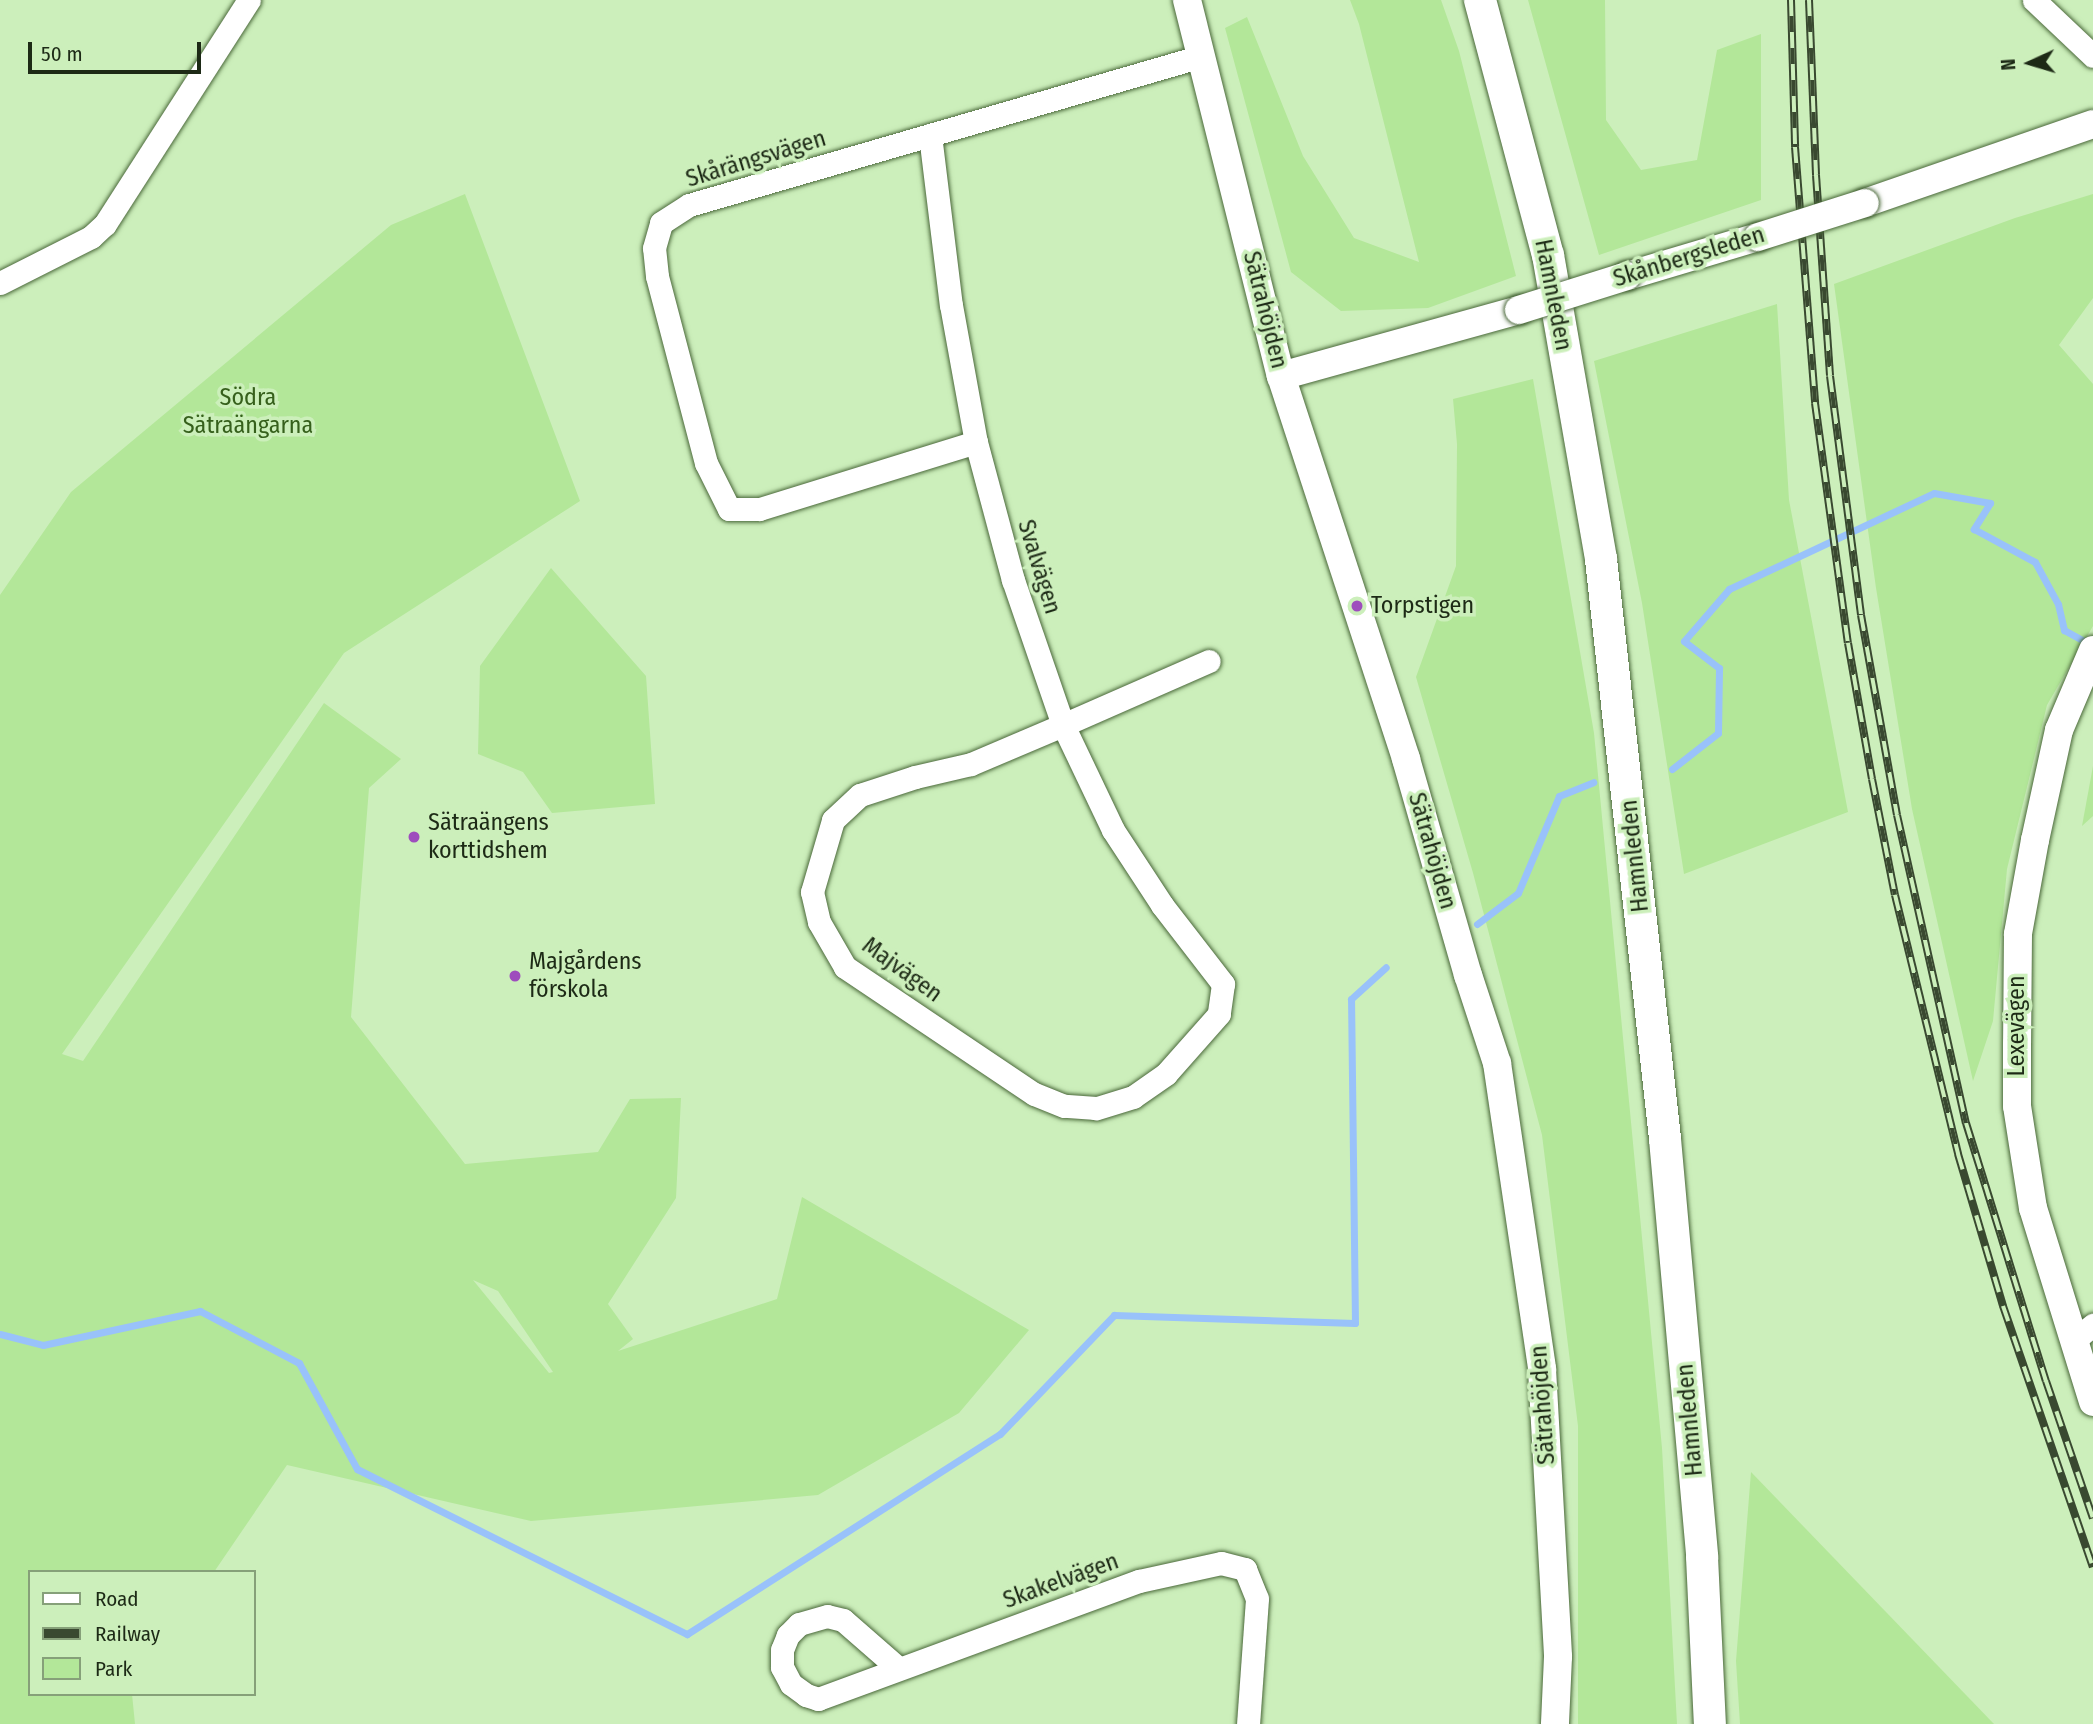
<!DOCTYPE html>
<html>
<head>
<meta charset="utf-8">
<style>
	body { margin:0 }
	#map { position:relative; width:2093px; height:1724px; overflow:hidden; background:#ccefbb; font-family:"Fira Sans Condensed",sans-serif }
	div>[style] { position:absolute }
	.green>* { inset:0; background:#b3e799 }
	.stream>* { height:7px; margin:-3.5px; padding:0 3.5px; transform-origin:3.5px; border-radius:3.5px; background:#99c2fa }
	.roads { filter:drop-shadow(0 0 2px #4a683a) drop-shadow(0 0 2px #4a683a) }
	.minor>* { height:23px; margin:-11.5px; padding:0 11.5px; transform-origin:11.5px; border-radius:11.5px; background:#fff }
	.tertiary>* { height:28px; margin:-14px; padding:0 14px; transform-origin:14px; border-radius:14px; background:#fff }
	.secondary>* { height:32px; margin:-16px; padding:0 16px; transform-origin:16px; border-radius:16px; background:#fff }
	.rail>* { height:8px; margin-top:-4px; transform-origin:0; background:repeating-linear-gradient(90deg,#ccefbb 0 16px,#394930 0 32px); box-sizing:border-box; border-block:2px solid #394930 }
	.bridges { filter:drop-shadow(0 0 2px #4a683a) drop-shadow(0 0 2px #4a683a) }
	.tertiary-bridge>* { height:28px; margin:-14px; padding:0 14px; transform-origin:14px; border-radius:14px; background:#fff }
	.dots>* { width:19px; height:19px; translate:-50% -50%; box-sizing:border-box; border:4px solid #ccefbb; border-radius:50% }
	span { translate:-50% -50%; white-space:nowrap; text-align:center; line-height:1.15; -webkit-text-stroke:7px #ccefbb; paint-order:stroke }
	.street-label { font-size:24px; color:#1d2a16 }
	.park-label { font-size:24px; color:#36601c }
	.poi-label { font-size:24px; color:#1d2a16 }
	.left { translate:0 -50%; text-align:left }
	.legend { position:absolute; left:28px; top:1570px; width:228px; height:126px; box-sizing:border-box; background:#ccefbb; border:2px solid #86a079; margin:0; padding:9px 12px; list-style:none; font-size:21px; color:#1d2a16 }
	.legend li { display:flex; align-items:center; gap:14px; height:35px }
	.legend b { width:35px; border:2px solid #86a079 }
	.north { position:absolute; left:1995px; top:28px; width:70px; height:70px; -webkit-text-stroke:5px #ccefbb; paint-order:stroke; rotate:266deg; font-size:19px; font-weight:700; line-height:28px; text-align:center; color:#1d2a16 }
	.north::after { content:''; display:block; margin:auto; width:24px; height:32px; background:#1d2a16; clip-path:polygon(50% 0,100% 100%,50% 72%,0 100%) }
	.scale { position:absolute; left:28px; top:42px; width:173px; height:32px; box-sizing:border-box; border:4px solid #1d2a16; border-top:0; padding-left:9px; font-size:21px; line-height:24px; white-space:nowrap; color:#1d2a16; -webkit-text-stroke:5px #ccefbb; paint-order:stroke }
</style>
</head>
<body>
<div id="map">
	<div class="green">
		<div style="clip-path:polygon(1350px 0,1441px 0,1459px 51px,1516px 276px,1428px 308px,1341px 311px,1291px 272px,1225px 28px,1247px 17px,1303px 156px,1354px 238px,1419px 262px,1359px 24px)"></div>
		<div style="clip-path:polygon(1528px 0,1605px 0,1606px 120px,1641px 170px,1697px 160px,1717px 50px,1761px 34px,1761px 200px,1599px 255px)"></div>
		<div style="clip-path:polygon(evenodd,465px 194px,580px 501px,344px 653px,62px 1054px,83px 1061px,324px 703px,401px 759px,369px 788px,351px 1017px,465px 1164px,598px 1152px,630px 1099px,681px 1098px,676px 1198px,608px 1304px,633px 1339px,618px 1351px,777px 1299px,802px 1197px,1029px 1330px,959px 1413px,818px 1495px,531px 1521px,287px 1465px,214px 1572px,30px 1572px,30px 1694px,132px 1694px,135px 1724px,0 1724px,0 595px,71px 492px,391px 225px,465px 194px,473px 1280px,498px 1291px,553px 1372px,549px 1373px,473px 1280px)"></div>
		<div style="clip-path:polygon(2093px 194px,2093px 298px,2059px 345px,2093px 384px,2093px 626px,2047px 705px,2007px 869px,1993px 1021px,1973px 1081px,1912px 809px,1876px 588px,1834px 284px,2015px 218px)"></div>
		<div style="clip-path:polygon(1777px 304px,1789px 500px,1848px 812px,1684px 874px,1642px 603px,1594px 361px)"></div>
		<div style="clip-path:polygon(1533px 379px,1594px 733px,1662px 1448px,1677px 1724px,1578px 1724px,1578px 1426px,1542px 1135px,1473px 873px,1416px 677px,1456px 566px,1457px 444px,1453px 399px)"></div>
		<div style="clip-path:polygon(551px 568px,646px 676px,655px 804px,552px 813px,523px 772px,478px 754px,480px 666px)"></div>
		<div style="clip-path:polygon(2093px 766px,2093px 816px,2082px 826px)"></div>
		<div style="clip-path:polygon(1751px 1472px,1994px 1724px,1740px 1724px,1736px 1661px)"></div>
	</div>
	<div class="stream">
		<div style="left:1672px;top:769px;width:58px;rotate:-38deg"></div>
		<div style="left:1718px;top:733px;width:65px;rotate:-89.1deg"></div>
		<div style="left:1719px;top:668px;width:44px;rotate:-142.4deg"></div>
		<div style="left:1684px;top:641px;width:69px;rotate:-49.1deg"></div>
		<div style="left:1729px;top:589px;width:226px;rotate:-25.1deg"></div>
		<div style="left:1934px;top:493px;width:57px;rotate:10.1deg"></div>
		<div style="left:1990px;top:503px;width:31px;rotate:122deg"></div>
		<div style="left:1974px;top:529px;width:69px;rotate:28.4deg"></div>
		<div style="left:2035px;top:562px;width:48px;rotate:61.3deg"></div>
		<div style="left:2058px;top:604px;width:27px;rotate:77deg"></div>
		<div style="left:2064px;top:630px;width:31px;rotate:29deg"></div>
		<div style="left:1477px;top:924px;width:51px;rotate:-37.1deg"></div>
		<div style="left:1518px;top:893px;width:105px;rotate:-67.1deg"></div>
		<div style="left:1559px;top:796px;width:37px;rotate:-22deg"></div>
		<div style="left:0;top:1334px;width:44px;rotate:14.3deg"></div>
		<div style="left:43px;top:1345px;width:161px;rotate:-12.2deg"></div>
		<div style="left:200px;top:1311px;width:112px;rotate:27.7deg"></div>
		<div style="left:299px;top:1363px;width:121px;rotate:61.3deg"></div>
		<div style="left:357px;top:1469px;width:369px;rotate:26.6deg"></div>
		<div style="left:687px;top:1634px;width:371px;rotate:-32.6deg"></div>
		<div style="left:1000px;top:1434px;width:165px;rotate:-46.2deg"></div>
		<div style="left:1114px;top:1315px;width:241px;rotate:1.9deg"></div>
		<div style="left:1355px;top:1323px;width:324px;rotate:-90.7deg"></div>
		<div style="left:1351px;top:999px;width:47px;rotate:-42.4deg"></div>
	</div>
	<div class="roads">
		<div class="minor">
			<div style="left:2034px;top:0;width:81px;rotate:43.5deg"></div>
			<div style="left:930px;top:135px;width:171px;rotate:83deg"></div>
			<div style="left:951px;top:305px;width:139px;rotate:79.7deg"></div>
			<div style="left:976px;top:442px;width:143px;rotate:75deg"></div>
			<div style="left:1013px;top:580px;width:153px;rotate:71deg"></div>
			<div style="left:1063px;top:725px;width:116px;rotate:64.5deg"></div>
			<div style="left:1113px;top:830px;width:90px;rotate:56.8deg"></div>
			<div style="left:1162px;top:905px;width:100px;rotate:52.3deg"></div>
			<div style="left:1223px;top:984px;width:30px;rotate:98deg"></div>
			<div style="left:1219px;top:1014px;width:80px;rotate:131.5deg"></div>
			<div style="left:1166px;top:1074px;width:40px;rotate:145.1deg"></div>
			<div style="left:1133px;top:1097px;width:39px;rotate:163deg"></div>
			<div style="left:1096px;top:1108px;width:32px;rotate:-176deg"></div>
			<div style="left:1064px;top:1106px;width:32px;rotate:-158deg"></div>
			<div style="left:1034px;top:1094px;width:228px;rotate:-146.1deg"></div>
			<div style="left:845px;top:967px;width:52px;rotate:-120deg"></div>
			<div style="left:819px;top:922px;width:31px;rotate:-103deg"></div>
			<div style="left:812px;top:892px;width:75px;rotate:-73.7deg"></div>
			<div style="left:833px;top:820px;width:37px;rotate:-43deg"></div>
			<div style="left:860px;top:795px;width:58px;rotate:-18.1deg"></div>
			<div style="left:915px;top:777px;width:57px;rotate:-13.1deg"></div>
			<div style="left:971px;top:764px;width:100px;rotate:-23deg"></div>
			<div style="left:1063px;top:725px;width:159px;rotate:-23.7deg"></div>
			<div style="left:0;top:283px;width:102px;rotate:-26.8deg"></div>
			<div style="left:91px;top:237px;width:19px;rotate:-43deg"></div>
			<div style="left:105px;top:224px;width:266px;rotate:-57.3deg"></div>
			<div style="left:976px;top:442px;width:227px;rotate:162.8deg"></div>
			<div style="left:759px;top:509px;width:30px;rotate:180deg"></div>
			<div style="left:729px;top:509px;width:51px;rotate:-116.6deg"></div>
			<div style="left:706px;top:463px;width:193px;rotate:-104.7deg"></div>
			<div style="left:657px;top:276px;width:28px;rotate:-96deg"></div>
			<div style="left:654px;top:248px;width:26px;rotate:-74deg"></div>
			<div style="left:661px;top:223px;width:33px;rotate:-33deg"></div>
			<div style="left:689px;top:205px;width:534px;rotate:-16.2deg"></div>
			<div style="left:2073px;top:1341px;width:26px;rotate:-39deg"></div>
			<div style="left:898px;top:1668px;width:73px;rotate:-138.9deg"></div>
			<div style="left:843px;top:1620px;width:16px;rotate:-166deg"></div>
			<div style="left:827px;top:1616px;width:29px;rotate:164deg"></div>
			<div style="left:799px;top:1624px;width:16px;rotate:135deg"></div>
			<div style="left:788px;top:1635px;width:16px;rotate:112deg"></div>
			<div style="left:782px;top:1650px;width:17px;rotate:90deg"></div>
			<div style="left:782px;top:1667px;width:19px;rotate:62deg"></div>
			<div style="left:791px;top:1684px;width:19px;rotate:36deg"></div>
			<div style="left:806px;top:1695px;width:13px;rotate:18deg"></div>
			<div style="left:818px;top:1699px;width:342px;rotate:-20.2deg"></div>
			<div style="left:1139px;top:1581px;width:84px;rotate:-12.4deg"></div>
			<div style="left:1221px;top:1563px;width:25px;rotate:14deg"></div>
			<div style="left:1245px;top:1569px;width:32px;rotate:68deg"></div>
			<div style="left:1257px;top:1599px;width:125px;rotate:94.1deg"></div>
		</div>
		<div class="tertiary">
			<div style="left:1187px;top:0;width:388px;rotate:76deg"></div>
			<div style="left:1281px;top:376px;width:403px;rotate:71.9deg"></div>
			<div style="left:1406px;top:759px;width:225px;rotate:74deg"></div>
			<div style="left:1468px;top:975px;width:93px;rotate:71.8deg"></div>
			<div style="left:1497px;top:1063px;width:309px;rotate:81.6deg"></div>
			<div style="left:1542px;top:1369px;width:288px;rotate:86.8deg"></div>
			<div style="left:1558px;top:1657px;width:67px;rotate:92.6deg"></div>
			<div style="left:1865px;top:203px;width:241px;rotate:-19.1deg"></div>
			<div style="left:1627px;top:276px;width:137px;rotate:-16.6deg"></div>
			<div style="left:1281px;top:376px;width:247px;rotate:-15.5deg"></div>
			<div style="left:2093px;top:650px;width:87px;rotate:113deg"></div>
			<div style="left:2059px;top:730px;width:113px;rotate:102.3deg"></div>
			<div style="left:2035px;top:840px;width:96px;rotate:100.3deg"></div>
			<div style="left:2018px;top:934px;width:110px;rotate:90.5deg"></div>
			<div style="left:2017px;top:1044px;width:62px;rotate:90deg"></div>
			<div style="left:2017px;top:1106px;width:103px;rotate:81.1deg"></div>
			<div style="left:2033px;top:1208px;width:203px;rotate:72.8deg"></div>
		</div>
		<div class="secondary">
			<div style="left:1480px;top:0;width:264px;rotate:75.1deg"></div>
			<div style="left:1548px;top:255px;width:309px;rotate:80.1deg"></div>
			<div style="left:1601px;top:559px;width:584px;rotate:83.7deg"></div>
			<div style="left:1665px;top:1139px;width:420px;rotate:84.9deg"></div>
			<div style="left:1702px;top:1557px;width:167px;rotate:87.3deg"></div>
		</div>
	</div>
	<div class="rail">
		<div style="left:1791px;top:0;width:147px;rotate:88.4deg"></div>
		<div style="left:1795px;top:147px;width:257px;rotate:85.5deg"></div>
		<div style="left:1815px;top:403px;width:242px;rotate:82.2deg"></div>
		<div style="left:1848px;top:643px;width:138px;rotate:80deg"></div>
		<div style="left:1872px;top:779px;width:118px;rotate:78.8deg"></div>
		<div style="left:1895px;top:895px;width:267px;rotate:76.3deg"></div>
		<div style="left:1958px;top:1154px;width:159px;rotate:73.5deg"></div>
		<div style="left:2003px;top:1306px;width:276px;rotate:71deg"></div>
		<div style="left:1809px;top:0;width:175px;rotate:87.7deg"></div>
		<div style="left:1816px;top:175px;width:201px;rotate:86deg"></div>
		<div style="left:1830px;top:376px;width:241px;rotate:82.6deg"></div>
		<div style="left:1861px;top:615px;width:203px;rotate:79.8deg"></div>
		<div style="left:1897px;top:815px;width:316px;rotate:77.4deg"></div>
		<div style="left:1966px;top:1123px;width:270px;rotate:72.8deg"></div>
		<div style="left:2046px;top:1381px;width:145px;rotate:71.1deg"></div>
	</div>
	<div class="bridges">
		<div class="tertiary-bridge">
			<div style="left:1758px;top:237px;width:112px;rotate:-17.6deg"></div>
			<div style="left:1519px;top:310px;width:113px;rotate:-17.5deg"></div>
		</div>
	</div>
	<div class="dots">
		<div style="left:1357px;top:606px;background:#9e4dbd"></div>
		<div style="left:414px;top:837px;background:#9e4dbd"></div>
		<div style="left:515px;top:976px;background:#9e4dbd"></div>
	</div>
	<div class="street-label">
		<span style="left:756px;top:159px;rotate:-17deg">Skårängsvägen</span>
		<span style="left:1689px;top:257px;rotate:-17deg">Skånbergsleden</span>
		<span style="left:1553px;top:295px;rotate:79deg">Hamnleden</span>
		<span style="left:1265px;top:310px;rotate:76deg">Sätrahöjden</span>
		<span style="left:1039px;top:567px;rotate:73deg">Svalvägen</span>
		<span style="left:1432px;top:851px;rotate:74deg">Sätrahöjden</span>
		<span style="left:1635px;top:856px;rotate:-96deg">Hamnleden</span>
		<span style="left:902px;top:970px;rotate:36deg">Majvägen</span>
		<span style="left:2017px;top:1026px;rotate:-90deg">Lexevägen</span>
		<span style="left:1543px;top:1405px;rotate:-94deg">Sätrahöjden</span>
		<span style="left:1690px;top:1420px;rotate:-95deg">Hamnleden</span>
		<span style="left:1061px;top:1581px;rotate:-20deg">Skakelvägen</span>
	</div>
	<div class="park-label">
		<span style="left:248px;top:412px">Södra<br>Sätraängarna</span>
	</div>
	<div class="poi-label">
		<span class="left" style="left:1371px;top:606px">Torpstigen</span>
		<span class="left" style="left:428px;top:837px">Sätraängens<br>korttidshem</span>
		<span class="left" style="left:529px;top:976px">Majgårdens<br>förskola</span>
	</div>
	<ul class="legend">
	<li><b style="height:9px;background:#fff"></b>Road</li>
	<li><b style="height:9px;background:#394930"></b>Railway</li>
	<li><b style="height:19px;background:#b3e799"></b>Park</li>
	</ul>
	<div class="north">N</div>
	<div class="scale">50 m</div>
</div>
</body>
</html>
